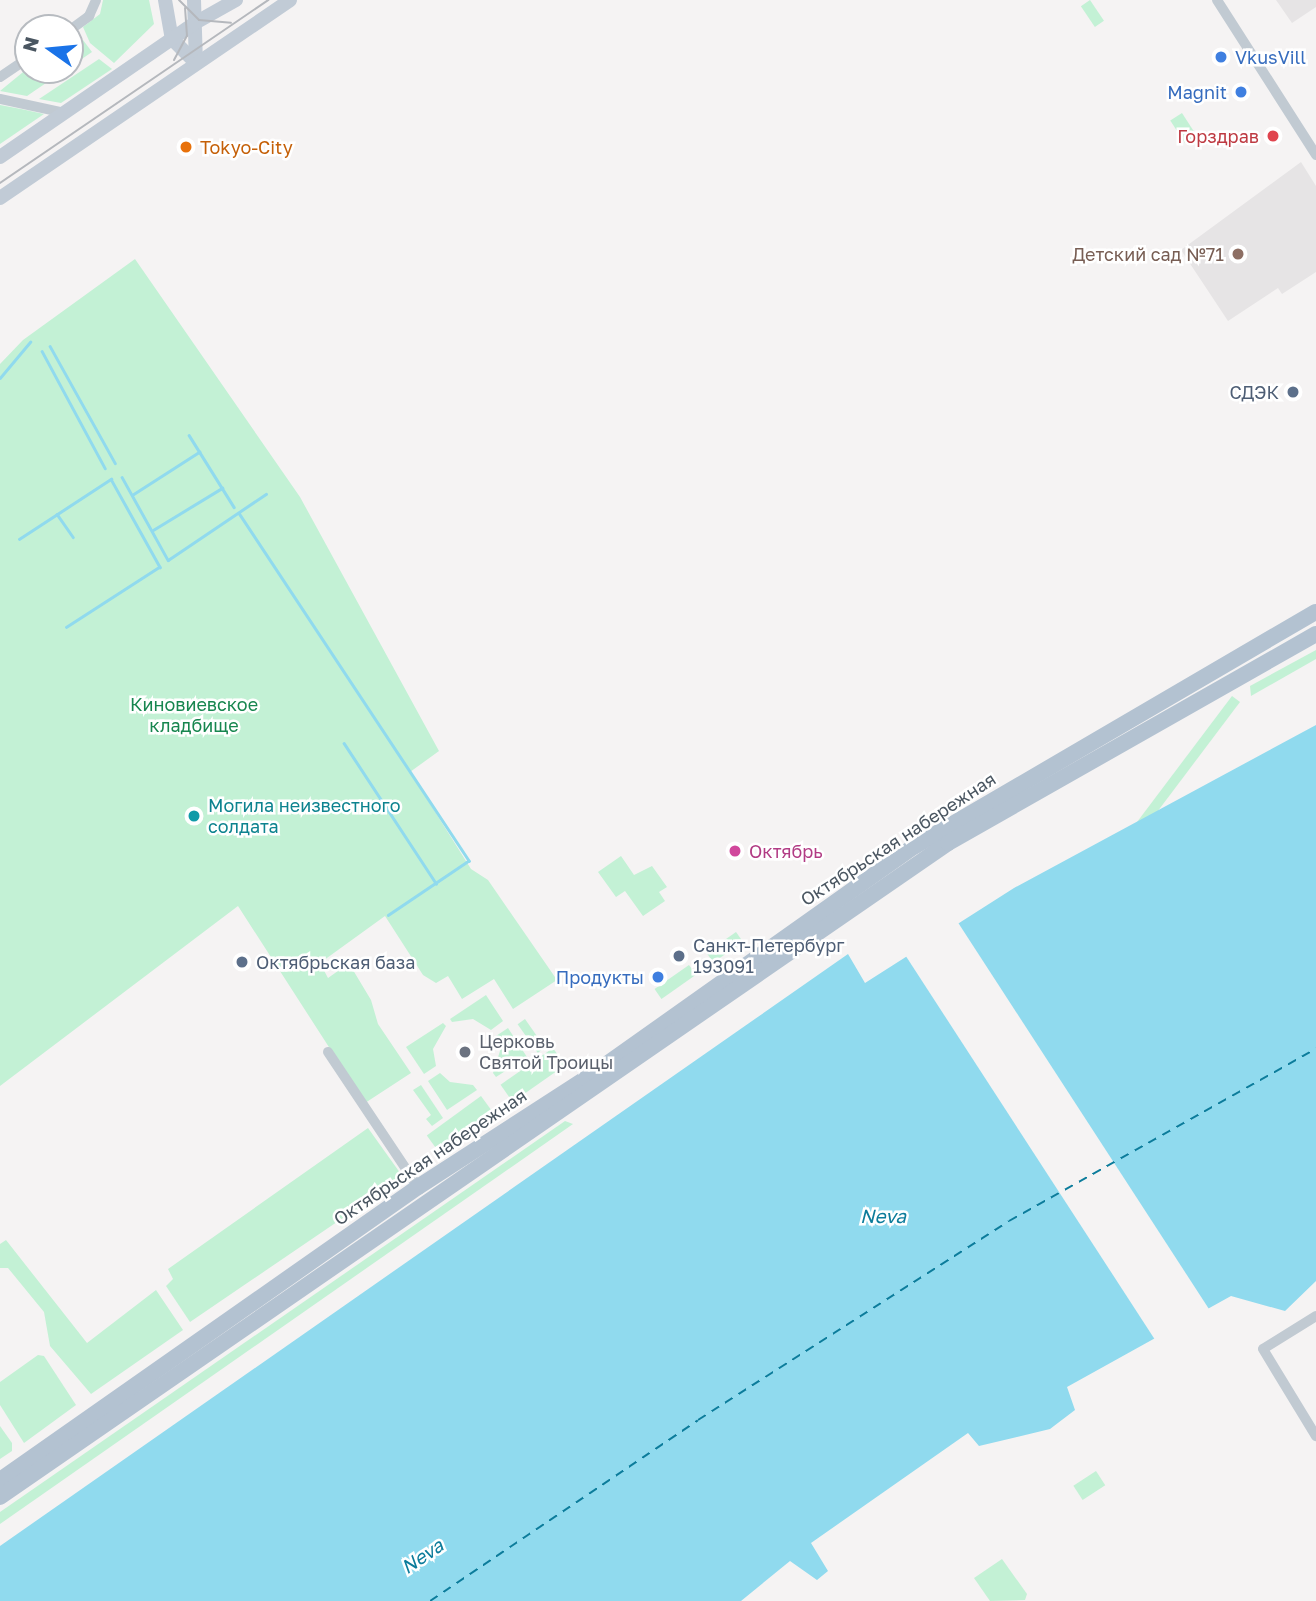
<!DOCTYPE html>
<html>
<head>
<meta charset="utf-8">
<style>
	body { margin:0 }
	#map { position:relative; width:1316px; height:1601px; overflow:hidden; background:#f5f3f3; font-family:"Golos Text",sans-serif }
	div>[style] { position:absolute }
	.education>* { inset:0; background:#e6e4e5 }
	.green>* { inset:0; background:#c3f1d5; transform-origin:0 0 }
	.water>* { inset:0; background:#90daee }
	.pier>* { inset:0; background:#f5f3f3; transform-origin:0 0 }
	.stream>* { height:2.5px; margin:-1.25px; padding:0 1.25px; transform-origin:1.25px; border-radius:1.25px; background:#90daee }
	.ferry>* { height:2px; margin-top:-1px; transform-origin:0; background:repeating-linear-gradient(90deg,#0c7c9b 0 9px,transparent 0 16px) }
	.minor>* { height:10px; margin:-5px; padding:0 5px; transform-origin:5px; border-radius:5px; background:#c1cad2 }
	.secondary>* { height:14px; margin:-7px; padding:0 7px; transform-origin:7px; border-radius:7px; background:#c1cbd6 }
	.primary>* { height:16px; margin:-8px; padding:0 8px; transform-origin:8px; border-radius:8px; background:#b3c2d1 }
	.tram>* { height:2px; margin:-1px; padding:0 1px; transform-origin:1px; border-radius:1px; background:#b5b8bd }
	.dots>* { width:19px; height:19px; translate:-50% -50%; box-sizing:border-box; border:4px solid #fff; border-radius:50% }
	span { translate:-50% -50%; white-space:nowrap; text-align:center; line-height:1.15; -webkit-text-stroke:5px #fff; paint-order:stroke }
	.shop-label { font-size:18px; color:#366cbe }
	.left { translate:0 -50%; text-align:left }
	.right { translate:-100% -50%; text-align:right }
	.health-label { font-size:18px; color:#be3a42 }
	.food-label { font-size:18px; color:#c56008 }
	.education-label { font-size:18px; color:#785e54 }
	.service-label { font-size:18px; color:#4e5e75 }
	.park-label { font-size:18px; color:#17864f }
	.culture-label { font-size:18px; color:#0d838f }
	.street-label { font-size:18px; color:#4a5661 }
	.hotel-label { font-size:18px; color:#b23c85 }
	.worship-label { font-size:18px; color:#5b616d }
	.water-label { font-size:19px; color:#0c7c9b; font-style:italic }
	.north { position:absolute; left:14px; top:14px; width:70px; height:70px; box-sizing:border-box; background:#fff; border:2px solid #b7bbc0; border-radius:50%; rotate:285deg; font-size:19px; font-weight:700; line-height:28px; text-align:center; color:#4a5661 }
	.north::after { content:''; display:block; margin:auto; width:24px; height:32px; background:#1a73e8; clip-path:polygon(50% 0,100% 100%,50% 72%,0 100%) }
</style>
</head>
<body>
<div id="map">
	<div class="education">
		<div style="clip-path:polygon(1276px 0,1316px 0,1316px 7px,1292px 23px)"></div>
		<div style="clip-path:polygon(1301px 162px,1316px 186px,1316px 272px,1282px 294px,1278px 288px,1228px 321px,1181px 250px)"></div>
	</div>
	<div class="green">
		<div style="clip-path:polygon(103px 0,149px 0,154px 24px,114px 63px,90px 43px,83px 27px,100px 14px)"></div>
		<div style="left:1090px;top:0;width:25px;height:11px;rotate:56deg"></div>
		<div style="clip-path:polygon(83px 40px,92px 52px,70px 67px,70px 49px)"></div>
		<div style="clip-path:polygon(99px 59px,112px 69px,61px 103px,39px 99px)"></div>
		<div style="clip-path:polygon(28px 68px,28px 70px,65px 70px,27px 96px,0 91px)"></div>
		<div style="clip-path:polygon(0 105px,21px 109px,44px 114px,0 144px)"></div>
		<div style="left:1182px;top:113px;width:27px;height:14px;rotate:57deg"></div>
		<div style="clip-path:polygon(135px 259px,300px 497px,439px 751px,410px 772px,471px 869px,488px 880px,557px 980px,513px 1009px,494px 979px,462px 999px,448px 976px,436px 983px,423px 975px,385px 916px,320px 963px,328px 978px,345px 966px,353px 970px,371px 1000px,378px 1024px,411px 1073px,365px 1103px,238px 906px,0 1086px,0 364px,23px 340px)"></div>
		<div style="clip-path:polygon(1316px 650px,1316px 659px,1251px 696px,1250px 686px)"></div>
		<div style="left:1232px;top:696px;width:10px;height:308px;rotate:37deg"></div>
		<div style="clip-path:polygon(621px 856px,634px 875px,652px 866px,667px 887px,659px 892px,665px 901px,643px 916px,625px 891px,616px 897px,598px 872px)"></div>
		<div style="left:736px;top:932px;width:12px;height:36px;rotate:55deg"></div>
		<div style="left:689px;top:965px;width:12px;height:42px;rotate:55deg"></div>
		<div style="clip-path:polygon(486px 995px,503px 1021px,491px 1030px,473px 1019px,452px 1022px,450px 1019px)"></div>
		<div style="left:525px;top:1019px;width:35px;height:9px;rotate:55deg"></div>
		<div style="clip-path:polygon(443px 1023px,446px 1026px,433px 1049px,436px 1066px,424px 1074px,406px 1047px)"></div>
		<div style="clip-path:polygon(508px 1028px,527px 1057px,496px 1077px,493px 1073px,500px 1051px,496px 1036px)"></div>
		<div style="left:553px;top:1048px;width:21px;height:64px;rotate:55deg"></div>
		<div style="clip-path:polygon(440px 1073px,450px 1082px,473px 1085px,477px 1090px,447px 1110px,428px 1081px)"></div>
		<div style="clip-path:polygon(421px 1085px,443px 1118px,432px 1126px,426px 1119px,431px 1115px,413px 1090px)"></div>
		<div style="left:481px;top:1096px;width:22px;height:67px;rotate:54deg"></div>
		<div style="clip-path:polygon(565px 1121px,573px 1124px,0 1524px,0 1512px)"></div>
		<div style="clip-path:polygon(368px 1128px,403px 1177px,190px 1322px,166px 1286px,173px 1279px,168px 1269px)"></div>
		<div style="clip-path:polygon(6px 1240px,87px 1343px,156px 1290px,183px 1330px,91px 1394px,50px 1346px,44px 1312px,8px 1268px,0 1268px,0 1244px)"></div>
		<div style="clip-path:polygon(38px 1355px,44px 1356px,76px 1405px,24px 1443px,0 1405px,0 1382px)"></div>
		<div style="clip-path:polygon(0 1426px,12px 1443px,12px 1451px,0 1459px)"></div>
		<div style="left:1096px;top:1471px;width:17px;height:27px;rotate:57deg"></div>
		<div style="clip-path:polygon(1002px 1559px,1027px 1594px,1025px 1600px,990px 1601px,974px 1578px)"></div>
	</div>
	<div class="water">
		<div style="clip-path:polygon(1316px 725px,1316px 1281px,1285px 1311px,1231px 1296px,1067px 1387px,1075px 1410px,1050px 1429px,979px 1446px,968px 1433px,811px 1543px,828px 1571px,817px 1580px,790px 1561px,741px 1601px,0 1601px,0 1546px,848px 954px,865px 983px,1014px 888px)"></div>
	</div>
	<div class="pier">
		<div style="left:957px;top:921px;width:465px;height:62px;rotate:57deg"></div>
	</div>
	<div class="stream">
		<div style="left:50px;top:346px;width:134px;rotate:60.9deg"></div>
		<div style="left:42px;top:351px;width:133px;rotate:61.7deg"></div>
		<div style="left:0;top:378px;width:47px;rotate:-50.2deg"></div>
		<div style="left:189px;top:435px;width:85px;rotate:58deg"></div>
		<div style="left:122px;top:477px;width:95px;rotate:61deg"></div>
		<div style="left:168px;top:560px;width:118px;rotate:-34deg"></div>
		<div style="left:132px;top:495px;width:80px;rotate:-32.7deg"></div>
		<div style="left:239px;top:513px;width:417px;rotate:56.5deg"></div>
		<div style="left:469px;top:861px;width:97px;rotate:146deg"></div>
		<div style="left:57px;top:514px;width:28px;rotate:55deg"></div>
		<div style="left:153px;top:530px;width:81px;rotate:-31.3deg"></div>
		<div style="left:19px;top:539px;width:110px;rotate:-33.1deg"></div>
		<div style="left:111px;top:479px;width:101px;rotate:60.9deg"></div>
		<div style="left:160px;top:567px;width:111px;rotate:147.2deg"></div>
		<div style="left:344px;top:743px;width:168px;rotate:56.7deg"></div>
	</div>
	<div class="ferry">
		<div style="left:430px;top:1601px;width:323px;rotate:-34deg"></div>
		<div style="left:698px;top:1420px;width:369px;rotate:-32.6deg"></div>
		<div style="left:1009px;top:1221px;width:352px;rotate:-29.3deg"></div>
	</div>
	<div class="minor">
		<div style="left:1217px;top:0;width:184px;rotate:57.4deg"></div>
		<div style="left:70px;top:30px;width:24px;rotate:-36deg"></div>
		<div style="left:89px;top:16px;width:17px;rotate:-66deg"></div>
		<div style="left:0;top:77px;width:34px;rotate:-34deg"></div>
		<div style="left:0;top:99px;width:66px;rotate:12.2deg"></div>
		<div style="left:328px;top:1052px;width:162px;rotate:56.3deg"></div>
		<div style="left:1316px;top:1316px;width:62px;rotate:148.1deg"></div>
		<div style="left:1263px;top:1349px;width:102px;rotate:58.7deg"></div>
	</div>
	<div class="secondary">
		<div style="left:165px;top:0;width:40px;rotate:80deg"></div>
		<div style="left:172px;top:39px;width:34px;rotate:45deg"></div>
		<div style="left:194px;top:0;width:63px;rotate:88.2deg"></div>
		<div style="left:0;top:157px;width:237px;rotate:-34.5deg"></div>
		<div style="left:195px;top:23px;width:47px;rotate:-29.3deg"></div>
		<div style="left:0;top:198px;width:351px;rotate:-34.3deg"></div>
	</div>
	<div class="primary">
		<div style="left:0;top:1480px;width:510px;rotate:-35.03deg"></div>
		<div style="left:418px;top:1187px;width:210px;rotate:-32.9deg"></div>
		<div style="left:594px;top:1073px;width:393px;rotate:-35.3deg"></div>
		<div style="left:915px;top:846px;width:464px;rotate:-30.3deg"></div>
		<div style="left:0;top:1497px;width:1152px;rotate:-34.6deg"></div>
		<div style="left:948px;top:843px;width:423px;rotate:-29.6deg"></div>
	</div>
	<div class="tram">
		<div style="left:179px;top:0;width:28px;rotate:45deg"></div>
		<div style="left:199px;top:20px;width:32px;rotate:5deg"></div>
		<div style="left:174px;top:60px;width:27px;rotate:-62deg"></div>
		<div style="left:187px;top:36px;width:28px;rotate:-94deg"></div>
		<div style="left:0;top:183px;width:325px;rotate:-34.3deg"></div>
	</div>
	<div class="dots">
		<div style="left:1221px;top:57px;background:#3f7fe0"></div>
		<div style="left:1241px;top:92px;background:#3f7fe0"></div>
		<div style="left:1273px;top:136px;background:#e0444e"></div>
		<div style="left:186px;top:147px;background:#e8710a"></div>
		<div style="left:1238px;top:254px;background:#8d6e63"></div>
		<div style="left:1293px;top:392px;background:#5c6f8a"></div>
		<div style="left:194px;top:816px;background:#0f9aa8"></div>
		<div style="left:735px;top:851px;background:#d1479c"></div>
		<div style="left:679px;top:956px;background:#5c6f8a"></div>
		<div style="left:242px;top:962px;background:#5c6f8a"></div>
		<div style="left:658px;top:977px;background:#3f7fe0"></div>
		<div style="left:465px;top:1052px;background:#6b7280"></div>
	</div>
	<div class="shop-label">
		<span class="left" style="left:1235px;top:57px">VkusVill</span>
		<span class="right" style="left:1227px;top:92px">Magnit</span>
		<span class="right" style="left:644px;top:977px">Продукты</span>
	</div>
	<div class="health-label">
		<span class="right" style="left:1259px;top:136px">Горздрав</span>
	</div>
	<div class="food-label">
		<span class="left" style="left:200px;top:147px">Tokyo-City</span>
	</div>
	<div class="education-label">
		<span class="right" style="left:1224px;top:254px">Детский сад №71</span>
	</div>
	<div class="service-label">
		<span class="right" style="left:1279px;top:392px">СДЭК</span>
		<span class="left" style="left:693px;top:956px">Санкт-Петербург<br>193091</span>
		<span class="left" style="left:256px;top:962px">Октябрьская база</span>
	</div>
	<div class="park-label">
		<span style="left:194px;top:715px">Киновиевское<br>кладбище</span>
	</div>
	<div class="culture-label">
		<span class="left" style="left:208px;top:816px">Могила неизвестного<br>солдата</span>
	</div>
	<div class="street-label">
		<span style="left:898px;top:839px;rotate:-33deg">Октябрьская набережная</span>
		<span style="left:430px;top:1157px;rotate:-34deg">Октябрьская набережная</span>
	</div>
	<div class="hotel-label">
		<span class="left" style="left:749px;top:851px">Октябрь</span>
	</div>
	<div class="worship-label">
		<span class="left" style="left:479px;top:1052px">Церковь<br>Святой Троицы</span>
	</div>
	<div class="water-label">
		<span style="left:883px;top:1216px">Neva</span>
		<span style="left:422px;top:1556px;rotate:-34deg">Neva</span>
	</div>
	<div class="north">N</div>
</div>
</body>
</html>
